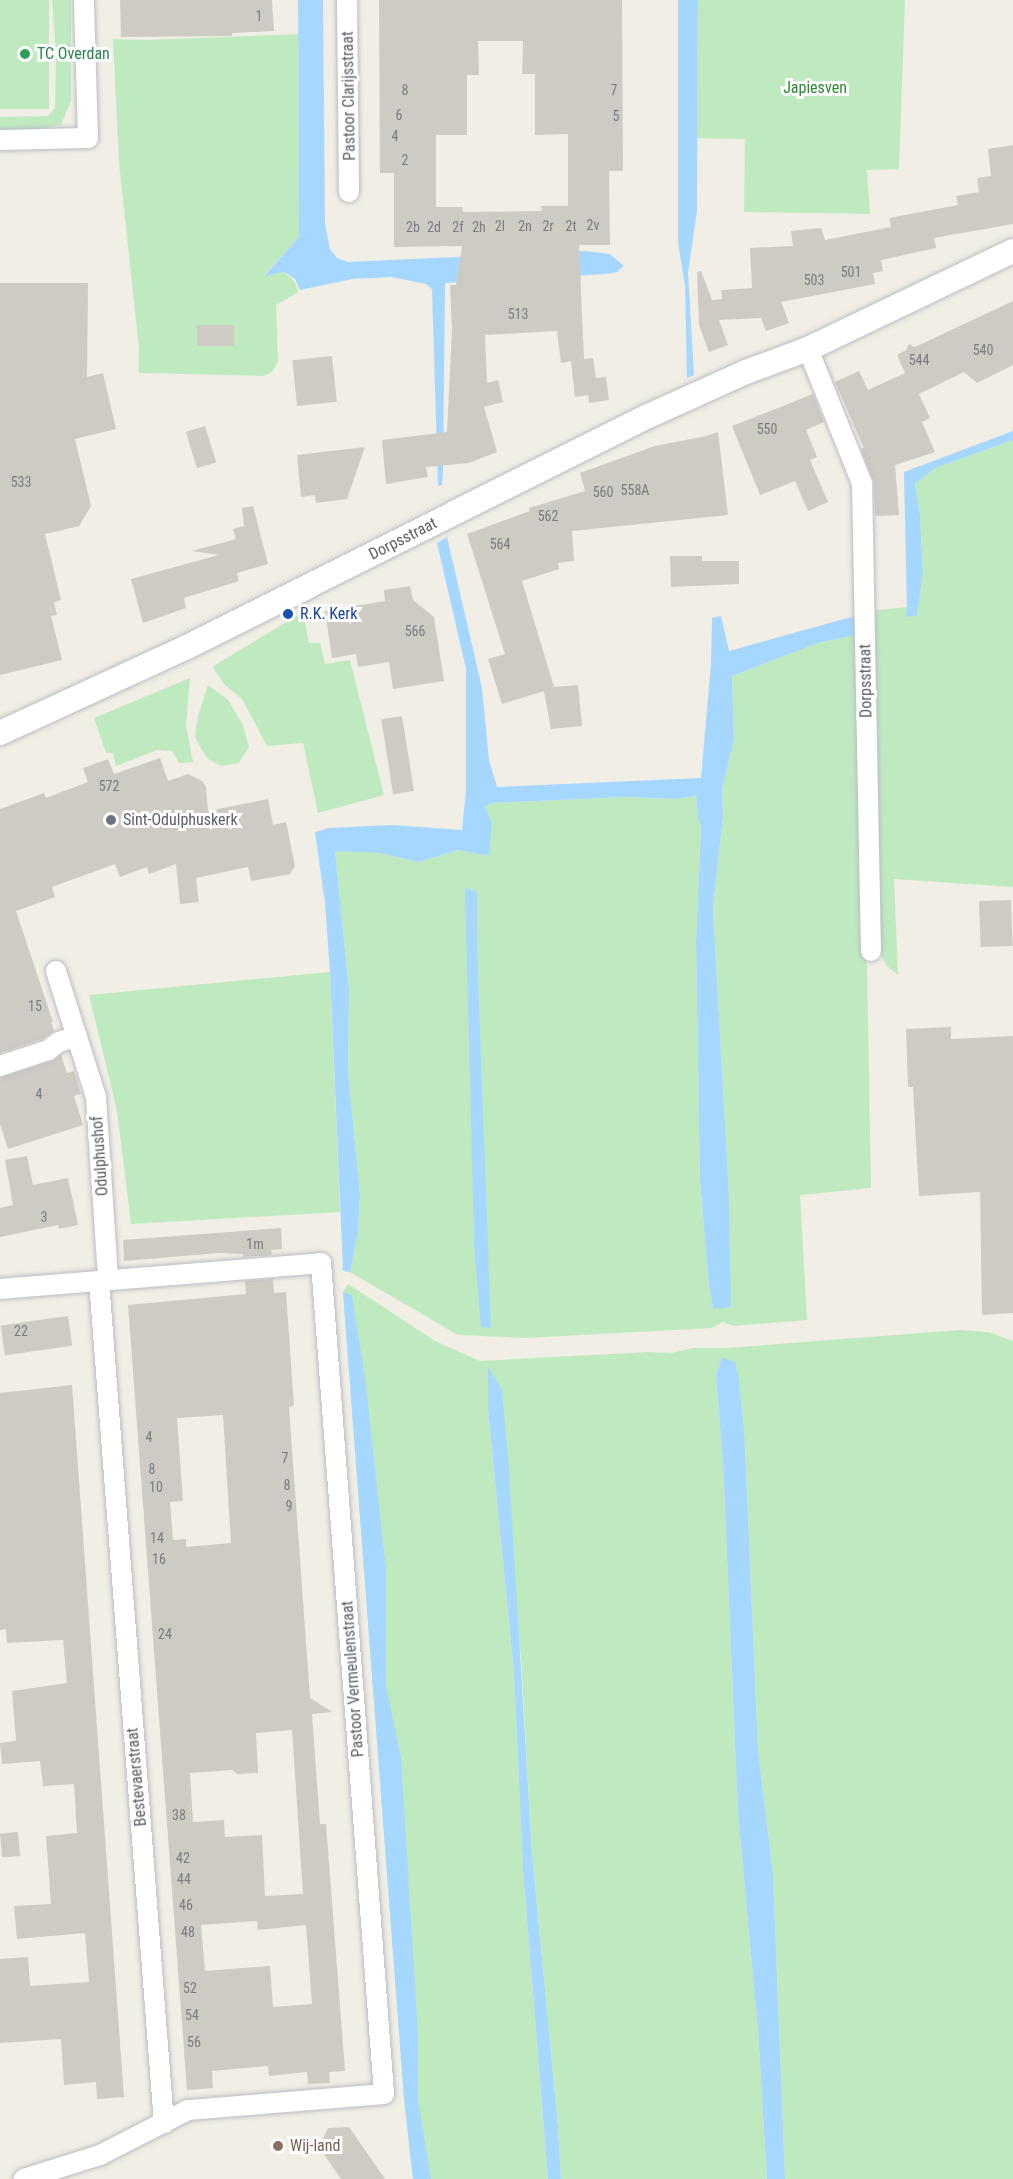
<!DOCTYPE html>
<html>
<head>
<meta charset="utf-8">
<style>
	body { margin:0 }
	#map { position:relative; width:1013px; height:2179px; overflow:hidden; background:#f0eee5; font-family:"Roboto Condensed",sans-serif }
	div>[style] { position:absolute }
	.green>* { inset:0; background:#bfeac0; transform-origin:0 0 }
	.water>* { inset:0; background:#a6d7ff }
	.building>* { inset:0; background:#cecbc4; transform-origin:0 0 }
	.roads { filter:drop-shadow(0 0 2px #b9bdc2) drop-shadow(0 0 2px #b9bdc2) }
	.minor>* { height:20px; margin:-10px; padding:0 10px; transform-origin:10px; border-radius:10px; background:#fff }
	.tertiary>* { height:24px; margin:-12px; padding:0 12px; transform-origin:12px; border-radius:12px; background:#fff }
	.dots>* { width:16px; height:16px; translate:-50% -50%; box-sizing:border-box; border:3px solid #fff; border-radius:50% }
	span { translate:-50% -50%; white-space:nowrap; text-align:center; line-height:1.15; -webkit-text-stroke:6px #fff; paint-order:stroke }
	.number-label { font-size:14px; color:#787c7e }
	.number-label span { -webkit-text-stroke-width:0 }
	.leisure-label { font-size:16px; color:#27864d }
	.left { translate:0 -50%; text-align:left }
	.park-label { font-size:16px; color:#2c8632 }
	.street-label { font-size:16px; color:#5c6167 }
	.transit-label { font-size:16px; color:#164399 }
	.worship-label { font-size:16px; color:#5b616d }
	.education-label { font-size:16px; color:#785e54 }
</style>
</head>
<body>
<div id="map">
	<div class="green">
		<div style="left:0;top:0;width:49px;height:109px"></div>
		<div style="clip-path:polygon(52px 0,71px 0,71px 101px,61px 125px,31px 130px,0 130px,0 117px,48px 116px,55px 108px,56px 54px)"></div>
		<div style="clip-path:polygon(698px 0,905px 0,899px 169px,867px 170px,870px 214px,744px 212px,745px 139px,697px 138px)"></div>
		<div style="clip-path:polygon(298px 34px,299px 237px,264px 275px,284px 272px,295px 282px,298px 292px,276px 305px,278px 361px,272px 372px,263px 376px,139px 373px,139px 348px,119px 163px,113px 39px,144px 40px)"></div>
		<div style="clip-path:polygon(1013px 440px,1013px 887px,894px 879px,898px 975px,887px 966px,879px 952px,869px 611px,907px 607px,907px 610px,917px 615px,923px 573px,920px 515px,915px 484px,935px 468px)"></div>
		<div style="clip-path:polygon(303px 612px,309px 643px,320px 643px,325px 664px,350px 660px,384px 795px,318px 813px,303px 743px,267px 746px,242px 699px,225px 685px,212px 667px)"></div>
		<div style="clip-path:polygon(evenodd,855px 635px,861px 940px,867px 966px,871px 1188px,800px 1195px,807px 1320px,734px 1326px,723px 1322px,711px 1328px,526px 1338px,458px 1335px,350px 1272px,358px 1233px,360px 1194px,348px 1071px,349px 989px,335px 851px,379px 853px,419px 862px,458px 850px,488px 856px,492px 823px,485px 806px,492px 803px,625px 797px,677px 799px,696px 796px,698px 818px,701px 826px,696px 942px,700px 1181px,709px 1287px,713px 1308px,730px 1307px,729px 1195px,713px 908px,723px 817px,722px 789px,734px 740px,732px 676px,818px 643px,855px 635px,466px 888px,477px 891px,478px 973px,490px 1328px,474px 1245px,466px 888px)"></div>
		<div style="clip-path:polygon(190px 678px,186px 726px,193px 762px,179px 763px,172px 751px,157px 750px,116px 766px,113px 753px,106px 753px,94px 718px)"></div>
		<div style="clip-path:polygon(208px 685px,228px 700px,243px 725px,249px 747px,239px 763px,221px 766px,208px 759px,200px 747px,195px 736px,198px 716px)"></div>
		<div style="clip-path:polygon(330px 972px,340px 1212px,131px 1224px,117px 1111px,89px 995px)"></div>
		<div style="clip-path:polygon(348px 1284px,435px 1341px,480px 1361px,648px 1352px,672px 1353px,694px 1348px,727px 1348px,961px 1330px,988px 1332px,1013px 1341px,1013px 2179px,785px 2179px,773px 1873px,758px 1751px,745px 1444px,722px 1357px,716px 1375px,723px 1463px,738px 1814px,758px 2030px,767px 2179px,561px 2179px,558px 2126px,532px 1853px,521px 1658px,489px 1367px,488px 1409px,514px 1673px,523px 1870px,548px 2179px,413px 2179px,404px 2098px,343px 1292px)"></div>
	</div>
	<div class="water">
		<div style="clip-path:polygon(298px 0,323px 0,325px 224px,330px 249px,337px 258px,347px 262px,584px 251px,610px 254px,624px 266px,617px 272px,606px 274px,445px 283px,443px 472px,442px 485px,438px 486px,432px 289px,426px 284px,391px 277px,352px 279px,300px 290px,295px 279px,284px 272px,264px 276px,299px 237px)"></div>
		<div style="clip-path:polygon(678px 0,698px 0,697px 211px,688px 273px,694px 375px,687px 378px,685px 286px,678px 242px)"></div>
		<div style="clip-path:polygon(1013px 431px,1013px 440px,935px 468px,915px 484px,920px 515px,923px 573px,917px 616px,905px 617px,907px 610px,904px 472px)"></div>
		<div style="clip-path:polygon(447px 537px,482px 688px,489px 760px,497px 787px,701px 778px,711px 664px,712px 618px,721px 616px,729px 651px,855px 616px,855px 635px,818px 643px,732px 676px,734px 740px,722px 789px,723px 817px,713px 908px,729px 1195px,731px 1307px,713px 1309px,709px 1287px,700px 1181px,696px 942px,701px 826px,698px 818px,696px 796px,677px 799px,625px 797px,492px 803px,485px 806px,492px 823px,489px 856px,458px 850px,419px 862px,379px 853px,335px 851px,349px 989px,348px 1071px,360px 1194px,358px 1233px,350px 1272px,343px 1271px,330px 972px,325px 903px,315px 832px,329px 828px,392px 825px,462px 830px,466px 791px,466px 669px,437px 543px)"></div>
		<div style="clip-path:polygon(465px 888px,477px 891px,478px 973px,491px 1328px,481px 1327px,474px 1245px)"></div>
		<div style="clip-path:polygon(343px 1292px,352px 1295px,366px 1385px,386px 1570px,386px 1685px,401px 1758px,418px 2034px,418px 2100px,431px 2179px,413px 2179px,404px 2098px)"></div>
		<div style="clip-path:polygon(722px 1357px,735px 1362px,739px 1380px,745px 1444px,758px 1751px,773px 1873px,785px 2179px,767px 2179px,758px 2030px,738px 1814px,723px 1463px,716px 1375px)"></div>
		<div style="clip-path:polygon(488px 1366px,502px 1390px,509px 1469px,532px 1853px,558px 2126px,561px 2179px,548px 2179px,523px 1870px,514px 1673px,488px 1409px)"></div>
	</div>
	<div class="building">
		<div style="clip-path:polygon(120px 0,272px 0,274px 31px,232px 33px,232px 36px,121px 37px)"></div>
		<div style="clip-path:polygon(evenodd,379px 0,622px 0,623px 171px,609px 171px,610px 245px,579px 245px,584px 359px,593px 358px,596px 378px,606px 377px,609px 400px,589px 403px,588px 395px,575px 397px,571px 361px,561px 363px,557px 331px,485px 335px,487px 383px,498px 380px,503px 402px,484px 407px,497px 452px,469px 463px,426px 467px,428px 477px,386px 484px,382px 440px,447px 432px,452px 330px,450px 285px,456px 285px,462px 246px,394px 247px,394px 173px,380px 173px,379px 0,478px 41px,523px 41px,522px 74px,535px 74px,535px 135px,568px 134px,568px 206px,541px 206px,542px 211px,463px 212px,462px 207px,436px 207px,436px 135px,467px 135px,467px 75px,479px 75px,478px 41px)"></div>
		<div style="clip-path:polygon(1013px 145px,1013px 224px,934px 238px,936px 248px,881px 260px,883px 271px,873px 273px,875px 284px,781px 302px,789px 323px,766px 331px,761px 318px,719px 320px,728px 345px,709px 352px,699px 325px,697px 272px,701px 271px,712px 300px,722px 299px,721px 290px,752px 288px,750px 248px,793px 246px,791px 231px,821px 228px,825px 240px,891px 227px,889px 218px,958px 205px,956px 196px,979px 192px,977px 178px,991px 176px,988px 149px)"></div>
		<div style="clip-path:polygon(0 283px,88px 283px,87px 377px,103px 373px,116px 429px,75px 439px,91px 506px,79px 526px,45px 534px,61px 600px,54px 602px,57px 615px,51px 616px,62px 660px,0 675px)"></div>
		<div style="clip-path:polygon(1013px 301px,1013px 365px,977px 383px,964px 372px,919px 394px,930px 418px,922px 422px,935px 452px,895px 465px,899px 515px,875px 516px,874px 482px,861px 449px,864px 448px,835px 382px,859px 371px,868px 390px,905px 373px,897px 355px,906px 350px,909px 344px,915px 347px)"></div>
		<div style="left:197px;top:325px;width:37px;height:21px"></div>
		<div style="left:332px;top:356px;width:46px;height:40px;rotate:84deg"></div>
		<div style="clip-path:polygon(813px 394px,824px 422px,806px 430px,817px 457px,810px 460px,828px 502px,808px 511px,795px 481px,760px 495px,732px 426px)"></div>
		<div style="left:205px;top:426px;width:38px;height:20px;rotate:73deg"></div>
		<div style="clip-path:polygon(718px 432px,728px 515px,572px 531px,574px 561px,558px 563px,559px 569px,522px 581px,554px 687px,578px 685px,582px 726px,551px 729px,544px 691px,502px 704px,488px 659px,505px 654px,467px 534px,530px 511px,529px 508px,585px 491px,580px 473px,655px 446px,706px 436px)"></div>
		<div style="clip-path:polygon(365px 447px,347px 499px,316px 503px,315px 495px,301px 497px,297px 455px)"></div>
		<div style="clip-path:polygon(253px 506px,268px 564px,237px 573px,239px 581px,184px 598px,186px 608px,143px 623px,131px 579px,219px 555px,192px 551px,236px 539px,233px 529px,244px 526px,242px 508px)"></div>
		<div style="clip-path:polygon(670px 556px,702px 556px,702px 561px,739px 561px,739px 584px,671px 587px)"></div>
		<div style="clip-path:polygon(410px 586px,413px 600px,434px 617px,444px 681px,393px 689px,389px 662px,358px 667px,356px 654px,332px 658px,325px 611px,385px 601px,384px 590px)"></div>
		<div style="left:402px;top:716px;width:76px;height:21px;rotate:81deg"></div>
		<div style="clip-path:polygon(160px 758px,168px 781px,188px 774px,202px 781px,206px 787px,208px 811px,268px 799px,273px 825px,286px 822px,295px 866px,290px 874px,251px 881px,248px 867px,196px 878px,199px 902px,180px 904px,176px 864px,149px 874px,147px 867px,120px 877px,115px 864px,52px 887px,55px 897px,16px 911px,53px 1022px,51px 1022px,54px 1031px,42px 1039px,0 1053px,0 809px,44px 793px,46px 798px,88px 782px,83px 768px,108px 759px,114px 774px)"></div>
		<div style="left:1011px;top:900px;width:46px;height:32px;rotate:88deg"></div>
		<div style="clip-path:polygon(951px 1027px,951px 1039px,1013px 1036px,1013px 1313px,982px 1315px,980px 1192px,919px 1196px,913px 1087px,908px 1087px,906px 1029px)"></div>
		<div style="clip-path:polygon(61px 1055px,67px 1073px,74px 1071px,81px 1094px,74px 1096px,83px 1125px,8px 1149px,0 1124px,0 1078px,52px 1061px)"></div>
		<div style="clip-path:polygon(27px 1156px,33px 1185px,68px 1178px,78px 1225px,59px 1229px,58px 1225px,0 1237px,0 1208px,13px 1205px,5px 1160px)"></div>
		<div style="clip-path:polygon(281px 1228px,282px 1249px,271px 1250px,272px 1255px,243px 1257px,243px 1254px,219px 1253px,124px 1261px,123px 1240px)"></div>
		<div style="clip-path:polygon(evenodd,273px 1279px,274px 1293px,286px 1292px,294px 1406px,289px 1407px,310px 1698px,332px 1712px,312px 1714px,320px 1824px,326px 1824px,345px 2071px,329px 2072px,330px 2083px,308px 2084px,307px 2072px,269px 2076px,268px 2066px,212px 2071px,213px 2088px,187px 2090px,128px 1305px,246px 1294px,245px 1281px,273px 1279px,223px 1415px,231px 1543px,186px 1547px,186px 1539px,173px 1540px,170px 1502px,183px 1501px,177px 1418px,223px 1415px,273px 1279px,292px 1730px,303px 1894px,265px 1896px,262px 1835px,225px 1837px,224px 1820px,193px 1822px,190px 1773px,232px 1770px,237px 1774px,258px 1773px,256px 1733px,292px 1730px,273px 1279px,257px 1921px,258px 1930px,306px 1925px,312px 2004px,273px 2007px,270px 1966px,205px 1971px,201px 1925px,257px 1921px)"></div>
		<div style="left:68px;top:1316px;width:30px;height:68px;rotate:82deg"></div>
		<div style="clip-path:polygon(72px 1385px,124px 2097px,97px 2099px,96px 2082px,64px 2085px,61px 2039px,0 2043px,0 1959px,28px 1957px,30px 1986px,89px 1982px,85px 1933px,17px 1939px,14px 1906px,51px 1904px,46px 1836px,77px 1833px,74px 1784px,43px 1786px,40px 1761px,2px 1764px,0 1743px,16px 1741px,12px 1691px,67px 1683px,63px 1640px,7px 1643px,6px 1629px,0 1630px,0 1393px)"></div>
		<div style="left:18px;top:1832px;width:24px;height:18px;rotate:85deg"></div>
		<div style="clip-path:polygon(349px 2127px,385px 2179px,341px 2179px,319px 2147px,328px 2128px)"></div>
	</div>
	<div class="roads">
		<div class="minor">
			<div style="left:347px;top:0;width:192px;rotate:89.4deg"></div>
			<div style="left:0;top:140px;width:88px;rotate:-1.3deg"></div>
			<div style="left:88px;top:138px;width:138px;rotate:-91.7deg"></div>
			<div style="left:808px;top:349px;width:144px;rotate:68.1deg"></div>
			<div style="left:862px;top:483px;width:468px;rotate:88.9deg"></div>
			<div style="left:56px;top:971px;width:132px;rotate:72.4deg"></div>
			<div style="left:96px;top:1097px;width:183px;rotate:86.2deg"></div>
			<div style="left:0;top:1066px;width:51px;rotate:-18.4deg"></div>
			<div style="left:48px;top:1050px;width:14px;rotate:-36deg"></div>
			<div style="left:59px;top:1042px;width:19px;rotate:-18deg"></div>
			<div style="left:99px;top:1281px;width:845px;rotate:85.59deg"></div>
			<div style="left:0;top:1289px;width:322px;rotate:-4.6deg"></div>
			<div style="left:321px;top:1263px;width:833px;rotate:85.66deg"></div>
			<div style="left:384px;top:2094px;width:197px;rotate:175.3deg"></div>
			<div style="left:188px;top:2110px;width:99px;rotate:152.9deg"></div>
			<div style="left:100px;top:2155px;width:80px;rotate:162.5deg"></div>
		</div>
		<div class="tertiary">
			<div style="left:0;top:733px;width:206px;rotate:-24.7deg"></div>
			<div style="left:187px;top:647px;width:511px;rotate:-26.62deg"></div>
			<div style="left:644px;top:418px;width:112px;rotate:-24.3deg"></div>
			<div style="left:746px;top:372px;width:66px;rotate:-20.4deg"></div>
			<div style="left:808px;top:349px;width:227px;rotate:-25.6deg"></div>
		</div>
	</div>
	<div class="dots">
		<div style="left:25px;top:54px;background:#2e9e5b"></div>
		<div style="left:288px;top:614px;background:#1a4fb4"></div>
		<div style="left:111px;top:820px;background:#6b7280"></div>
		<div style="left:278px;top:2146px;background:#8d6e63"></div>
	</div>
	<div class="number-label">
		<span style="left:259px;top:16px">1</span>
		<span style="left:405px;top:90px">8</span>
		<span style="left:614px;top:90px">7</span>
		<span style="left:399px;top:115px">6</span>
		<span style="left:616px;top:116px">5</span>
		<span style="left:395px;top:136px">4</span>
		<span style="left:405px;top:160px">2</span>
		<span style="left:593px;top:225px">2v</span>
		<span style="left:500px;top:226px">2l</span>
		<span style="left:525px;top:226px">2n</span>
		<span style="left:548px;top:226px">2r</span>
		<span style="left:571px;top:226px">2t</span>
		<span style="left:413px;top:227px">2b</span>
		<span style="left:434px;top:227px">2d</span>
		<span style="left:458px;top:227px">2f</span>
		<span style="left:479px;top:227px">2h</span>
		<span style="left:851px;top:272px">501</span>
		<span style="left:814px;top:280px">503</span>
		<span style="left:518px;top:314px">513</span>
		<span style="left:983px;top:350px">540</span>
		<span style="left:919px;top:360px">544</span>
		<span style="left:767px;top:429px">550</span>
		<span style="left:21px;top:482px">533</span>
		<span style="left:635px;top:490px">558A</span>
		<span style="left:603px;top:492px">560</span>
		<span style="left:548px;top:516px">562</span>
		<span style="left:500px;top:544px">564</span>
		<span style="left:415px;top:631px">566</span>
		<span style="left:109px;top:786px">572</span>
		<span style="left:35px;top:1006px">15</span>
		<span style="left:39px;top:1094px">4</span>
		<span style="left:44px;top:1217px">3</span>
		<span style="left:255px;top:1244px">1m</span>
		<span style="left:21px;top:1331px">22</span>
		<span style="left:149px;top:1437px">4</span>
		<span style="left:285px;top:1458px">7</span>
		<span style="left:152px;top:1469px">8</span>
		<span style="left:287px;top:1485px">8</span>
		<span style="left:156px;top:1487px">10</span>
		<span style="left:289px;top:1506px">9</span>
		<span style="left:157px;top:1538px">14</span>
		<span style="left:159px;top:1559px">16</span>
		<span style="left:165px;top:1634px">24</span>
		<span style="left:179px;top:1815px">38</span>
		<span style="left:183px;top:1858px">42</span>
		<span style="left:184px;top:1879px">44</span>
		<span style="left:186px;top:1905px">46</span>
		<span style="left:188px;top:1932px">48</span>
		<span style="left:190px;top:1988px">52</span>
		<span style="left:192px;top:2015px">54</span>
		<span style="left:194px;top:2042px">56</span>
	</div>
	<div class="leisure-label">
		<span class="left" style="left:37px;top:54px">TC Overdan</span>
	</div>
	<div class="park-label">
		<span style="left:815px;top:88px">Japiesven</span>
	</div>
	<div class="street-label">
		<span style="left:349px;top:96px;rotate:-91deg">Pastoor Clarijsstraat</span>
		<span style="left:403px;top:539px;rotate:-27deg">Dorpsstraat</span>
		<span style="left:866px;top:681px;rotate:-91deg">Dorpsstraat</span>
		<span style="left:100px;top:1156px;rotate:-94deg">Odulphushof</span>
		<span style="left:353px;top:1679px;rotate:-94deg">Pastoor Vermeulenstraat</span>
		<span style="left:137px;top:1777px;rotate:-95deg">Bestevaerstraat</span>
	</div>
	<div class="transit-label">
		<span class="left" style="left:300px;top:614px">R.K. Kerk</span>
	</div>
	<div class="worship-label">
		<span class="left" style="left:123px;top:820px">Sint-Odulphuskerk</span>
	</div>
	<div class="education-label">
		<span class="left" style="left:290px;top:2146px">Wij-land</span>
	</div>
</div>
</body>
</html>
